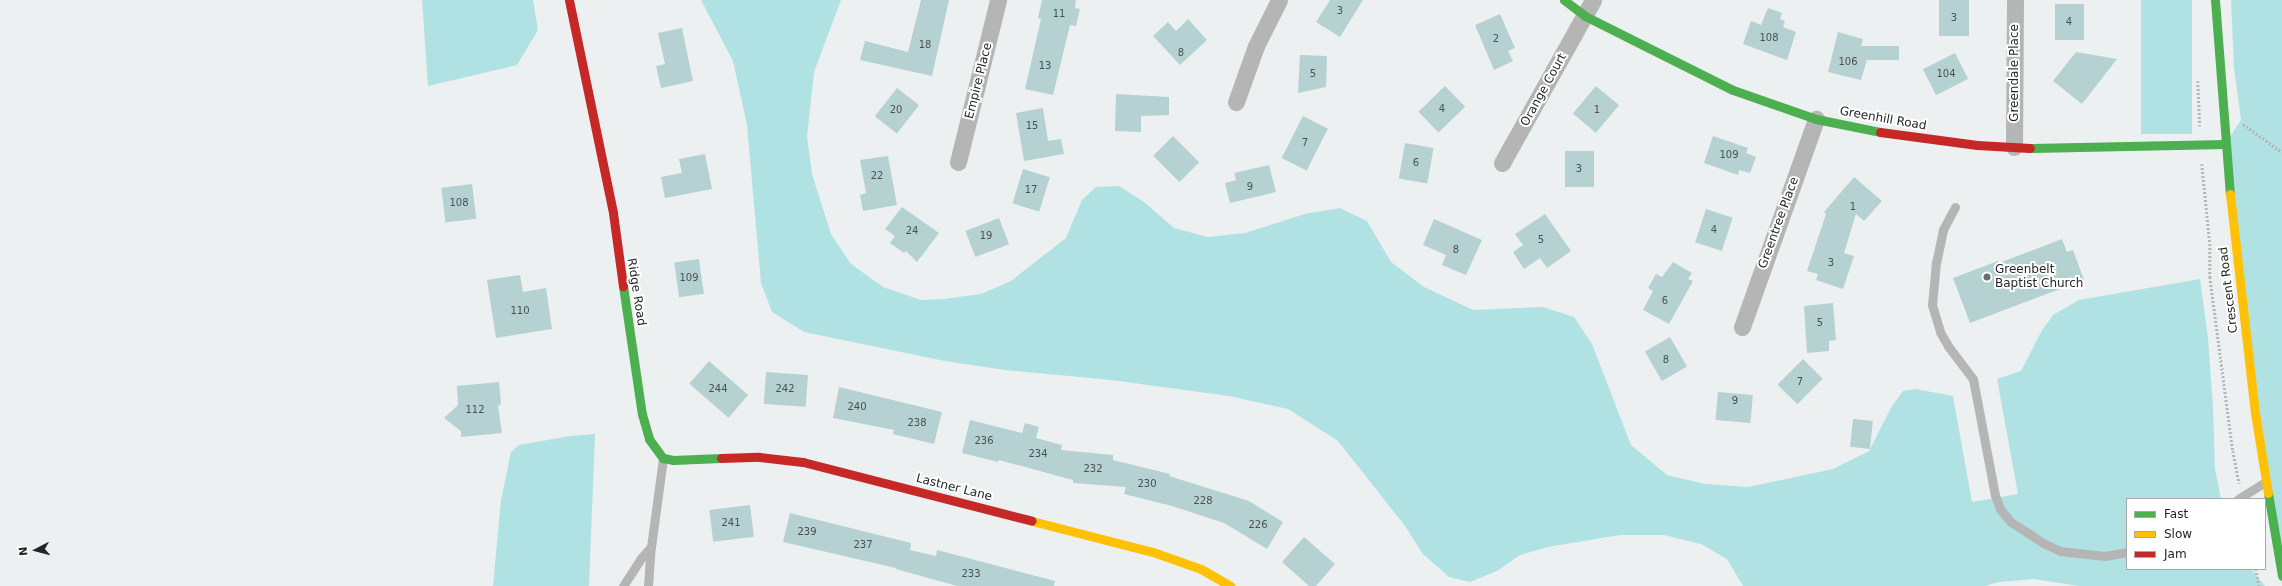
<!DOCTYPE html>
<html>
<head>
<meta charset="utf-8">
<style>
	body { margin:0 }
	#map { position:relative; width:2282px; height:586px; overflow:hidden; background:#ecf0f0; font-family:"DejaVu Sans",sans-serif }
	div>[style] { position:absolute }
	.green>* { inset:0; background:#b0e2e3; transform-origin:0 0 }
	.building>* { inset:0; background:#b6d1d2; transform-origin:0 0 }
	.path>* { height:2.5px; margin-top:-1.25px; transform-origin:0; background:repeating-linear-gradient(90deg,#b5b5b5 0 2px,transparent 0 4px) }
	.lane>* { height:9px; margin:-4.5px; padding:0 4.5px; transform-origin:4.5px; border-radius:4.5px; background:#b6b5b5 }
	.street>* { height:17px; margin:-8.5px; padding:0 8.5px; transform-origin:8.5px; border-radius:8.5px; background:#b6b5b5 }
	.fast>* { height:9px; margin:-4.5px; padding:0 4.5px; transform-origin:4.5px; border-radius:4.5px; background:#4caf50 }
	.slow>* { height:9px; margin:-4.5px; padding:0 4.5px; transform-origin:4.5px; border-radius:4.5px; background:#ffc107 }
	.jam>* { height:9px; margin:-4.5px; padding:0 4.5px; transform-origin:4.5px; border-radius:4.5px; background:#c62828 }
	.dots>* { width:11px; height:11px; translate:-50% -50%; box-sizing:border-box; border:2px solid #fff; border-radius:50% }
	span { translate:-50% -50%; white-space:nowrap; text-align:center; line-height:1.15; -webkit-text-stroke:4px #fff; paint-order:stroke }
	.number-label { font-size:10px; color:#485151 }
	.number-label span { -webkit-text-stroke-width:0 }
	.street-label { font-size:12px; color:#232626 }
	.poi-label { font-size:12px; color:#232626 }
	.left { translate:0 -50%; text-align:left }
	.legend { position:absolute; left:2126px; top:498px; width:140px; height:72px; box-sizing:border-box; background:#fff; border:1px solid #a7a8a8; margin:0; padding:5px 7px; list-style:none; font-size:12px; color:#232626 }
	.legend li { display:flex; align-items:center; gap:8px; height:20px }
	.legend b { width:20px; border:1px solid #a7a8a8 }
	.north { position:absolute; left:16px; top:530px; width:40px; height:40px; -webkit-text-stroke:3px #fff; paint-order:stroke; rotate:264deg; font-size:11px; font-weight:700; line-height:16px; text-align:center; color:#232626 }
	.north::after { content:''; display:block; margin:auto; width:14px; height:18px; background:#232626; clip-path:polygon(50% 0,100% 100%,50% 72%,0 100%) }
</style>
</head>
<body>
<div id="map">
	<div class="green">
		<div style="clip-path:polygon(422px 0,533px 0,538px 30px,517px 65px,428px 86px)"></div>
		<div style="clip-path:polygon(701px 0,841px 0,814px 72px,807px 137px,812px 174px,831px 234px,851px 264px,883px 287px,921px 300px,944px 299px,981px 294px,1011px 281px,1066px 238px,1082px 200px,1096px 187px,1119px 186px,1144px 202px,1174px 228px,1208px 237px,1245px 233px,1305px 214px,1340px 208px,1367px 221px,1391px 262px,1424px 287px,1473px 310px,1543px 307px,1574px 317px,1592px 344px,1631px 445px,1667px 475px,1705px 484px,1748px 487px,1833px 469px,1869px 451px,1892px 406px,1903px 391px,1916px 389px,1953px 396px,1972px 502px,2018px 494px,1997px 379px,2021px 371px,2041px 332px,2053px 315px,2079px 300px,2200px 279px,2208px 338px,2213px 407px,2215px 469px,2221px 499px,2127px 499px,2127px 569px,2251px 569px,2265px 586px,2079px 586px,2034px 579px,1999px 582px,1985px 586px,1743px 586px,1727px 559px,1701px 544px,1664px 535px,1620px 535px,1548px 547px,1520px 555px,1497px 571px,1470px 582px,1449px 577px,1423px 554px,1405px 526px,1338px 441px,1288px 409px,1229px 396px,1111px 380px,1005px 370px,945px 361px,804px 332px,772px 312px,761px 283px,747px 125px,733px 61px)"></div>
		<div style="left:2141px;top:0;width:51px;height:134px"></div>
		<div style="clip-path:polygon(2231px 0,2282px 0,2282px 586px,2225px 144px,2241px 120px,2234px 68px)"></div>
		<div style="clip-path:polygon(595px 434px,589px 586px,493px 586px,501px 500px,511px 452px,519px 445px,570px 436px)"></div>
	</div>
	<div class="building">
		<div style="clip-path:polygon(921px 0,949px 0,932px 76px,860px 60px,865px 41px,908px 52px)"></div>
		<div style="clip-path:polygon(1042px 0,1076px 0,1075px 8px,1080px 9px,1076px 26px,1070px 25px,1053px 95px,1025px 89px,1041px 19px,1038px 18px)"></div>
		<div style="clip-path:polygon(1330px 0,1363px 0,1340px 37px,1316px 22px)"></div>
		<div style="left:1939px;top:0;width:30px;height:36px"></div>
		<div style="left:2055px;top:4px;width:29px;height:36px"></div>
		<div style="clip-path:polygon(1768px 8px,1782px 13px,1780px 19px,1785px 21px,1783px 27px,1796px 32px,1787px 60px,1743px 44px,1751px 21px,1761px 25px)"></div>
		<div style="clip-path:polygon(1500px 14px,1515px 48px,1508px 51px,1513px 61px,1494px 70px,1475px 25px)"></div>
		<div style="clip-path:polygon(1188px 19px,1207px 40px,1180px 65px,1153px 36px,1168px 22px,1176px 31px)"></div>
		<div style="clip-path:polygon(682px 28px,693px 81px,661px 88px,656px 66px,665px 64px,658px 33px)"></div>
		<div style="clip-path:polygon(1838px 32px,1863px 39px,1861px 46px,1899px 46px,1899px 60px,1867px 60px,1861px 80px,1828px 72px)"></div>
		<div style="clip-path:polygon(2076px 52px,2117px 59px,2082px 104px,2053px 81px)"></div>
		<div style="left:1955px;top:53px;width:29px;height:36px;rotate:63deg"></div>
		<div style="clip-path:polygon(1300px 55px,1327px 56px,1326px 87px,1298px 93px)"></div>
		<div style="left:1445px;top:86px;width:29px;height:37px;rotate:46deg"></div>
		<div style="left:1596px;top:86px;width:30px;height:36px;rotate:40deg"></div>
		<div style="left:897px;top:88px;width:28px;height:36px;rotate:38deg"></div>
		<div style="clip-path:polygon(1116px 94px,1169px 97px,1169px 115px,1141px 116px,1141px 132px,1115px 131px)"></div>
		<div style="clip-path:polygon(1043px 108px,1048px 141px,1061px 139px,1064px 154px,1024px 161px,1016px 113px)"></div>
		<div style="left:1303px;top:116px;width:28px;height:47px;rotate:27deg"></div>
		<div style="left:1173px;top:136px;width:37px;height:28px;rotate:45deg"></div>
		<div style="clip-path:polygon(1713px 136px,1748px 148px,1746px 153px,1756px 157px,1750px 173px,1739px 170px,1738px 175px,1704px 163px)"></div>
		<div style="left:1405px;top:143px;width:29px;height:36px;rotate:10deg"></div>
		<div style="left:1565px;top:151px;width:29px;height:36px"></div>
		<div style="clip-path:polygon(705px 154px,712px 189px,665px 198px,661px 177px,682px 173px,679px 159px)"></div>
		<div style="clip-path:polygon(888px 156px,897px 205px,863px 211px,860px 195px,866px 193px,860px 160px)"></div>
		<div style="clip-path:polygon(1269px 165px,1276px 192px,1230px 203px,1225px 183px,1236px 180px,1234px 173px)"></div>
		<div style="left:1023px;top:169px;width:28px;height:36px;rotate:17deg"></div>
		<div style="clip-path:polygon(1854px 177px,1882px 201px,1864px 221px,1856px 214px,1844px 253px,1854px 256px,1843px 289px,1816px 280px,1818px 274px,1807px 271px,1826px 214px,1824px 212px)"></div>
		<div style="left:472px;top:184px;width:35px;height:31px;rotate:83deg"></div>
		<div style="clip-path:polygon(902px 207px,939px 233px,917px 262px,906px 251px,904px 253px,890px 243px,895px 236px,885px 229px)"></div>
		<div style="left:1706px;top:209px;width:28px;height:35px;rotate:18deg"></div>
		<div style="clip-path:polygon(1545px 214px,1571px 251px,1547px 268px,1540px 258px,1524px 269px,1513px 252px,1523px 245px,1515px 234px)"></div>
		<div style="left:999px;top:218px;width:28px;height:36px;rotate:69deg"></div>
		<div style="clip-path:polygon(1434px 219px,1482px 240px,1466px 275px,1442px 265px,1446px 255px,1423px 245px)"></div>
		<div style="clip-path:polygon(2062px 239px,2067px 252px,2073px 250px,2084px 280px,1970px 323px,1953px 278px,1998px 261px,1999px 263px)"></div>
		<div style="left:699px;top:259px;width:35px;height:25px;rotate:82deg"></div>
		<div style="clip-path:polygon(1673px 262px,1692px 273px,1688px 279px,1693px 281px,1669px 324px,1643px 310px,1653px 291px,1648px 288px,1656px 274px,1662px 277px)"></div>
		<div style="clip-path:polygon(520px 275px,523px 292px,546px 288px,552px 329px,496px 338px,487px 280px)"></div>
		<div style="clip-path:polygon(1833px 303px,1836px 340px,1829px 341px,1829px 351px,1807px 353px,1804px 306px)"></div>
		<div style="left:1670px;top:337px;width:34px;height:29px;rotate:60deg"></div>
		<div style="left:1803px;top:359px;width:28px;height:36px;rotate:45deg"></div>
		<div style="left:709px;top:361px;width:52px;height:30px;rotate:41deg"></div>
		<div style="left:766px;top:372px;width:42px;height:32px;rotate:4deg"></div>
		<div style="clip-path:polygon(499px 382px,501px 404px,498px 406px,502px 433px,461px 437px,461px 431px,444px 418px,458px 405px,457px 386px)"></div>
		<div style="clip-path:polygon(839px 387px,942px 412px,934px 444px,893px 434px,894px 430px,833px 418px)"></div>
		<div style="left:1718px;top:392px;width:35px;height:28px;rotate:5deg"></div>
		<div style="left:1853px;top:419px;width:20px;height:28px;rotate:6deg"></div>
		<div style="clip-path:polygon(970px 420px,1022px 433px,1025px 423px,1039px 427px,1036px 438px,1062px 445px,1061px 450px,1113px 455px,1113px 460px,1170px 474px,1169px 476px,1249px 501px,1283px 522px,1267px 549px,1224px 523px,1172px 506px,1124px 494px,1126px 487px,1073px 483px,1073px 480px,999px 460px,998px 462px,962px 453px)"></div>
		<div style="left:750px;top:505px;width:32px;height:41px;rotate:83deg"></div>
		<div style="clip-path:polygon(790px 513px,911px 543px,910px 550px,936px 556px,937px 550px,1055px 581px,1054px 586px,957px 586px,896px 569px,896px 568px,783px 542px)"></div>
		<div style="clip-path:polygon(1304px 537px,1335px 564px,1316px 586px,1309px 586px,1282px 562px)"></div>
	</div>
	<div class="path">
		<div style="left:2198px;top:81px;width:45px;rotate:87.5deg"></div>
		<div style="left:2243px;top:124px;width:48px;rotate:35.7deg"></div>
		<div style="left:2202px;top:164px;width:80px;rotate:84.3deg"></div>
		<div style="left:2210px;top:244px;width:33px;rotate:90deg"></div>
		<div style="left:2210px;top:277px;width:176px;rotate:82.5deg"></div>
		<div style="left:2233px;top:451px;width:33px;rotate:79deg"></div>
		<div style="left:2256px;top:569px;width:17px;rotate:80deg"></div>
	</div>
	<div class="lane">
		<div style="left:1955px;top:207px;width:26px;rotate:118deg"></div>
		<div style="left:1943px;top:230px;width:33px;rotate:102deg"></div>
		<div style="left:1936px;top:262px;width:43px;rotate:95.3deg"></div>
		<div style="left:1932px;top:305px;width:28px;rotate:73deg"></div>
		<div style="left:1940px;top:332px;width:16px;rotate:60deg"></div>
		<div style="left:1948px;top:346px;width:41px;rotate:52.9deg"></div>
		<div style="left:1973px;top:379px;width:118px;rotate:79.3deg"></div>
		<div style="left:1995px;top:495px;width:15px;rotate:70deg"></div>
		<div style="left:2000px;top:509px;width:17px;rotate:50deg"></div>
		<div style="left:2011px;top:522px;width:38px;rotate:33deg"></div>
		<div style="left:2043px;top:543px;width:19px;rotate:25deg"></div>
		<div style="left:2060px;top:551px;width:45px;rotate:6.3deg"></div>
		<div style="left:2105px;top:556px;width:22px;rotate:-10deg"></div>
		<div style="left:2238px;top:499px;width:32px;rotate:-32deg"></div>
		<div style="left:623px;top:586px;width:33px;rotate:-57deg"></div>
		<div style="left:641px;top:558px;width:15px;rotate:-48deg"></div>
		<div style="left:648px;top:586px;width:39px;rotate:-86deg"></div>
		<div style="left:651px;top:547px;width:90px;rotate:-82.3deg"></div>
	</div>
	<div class="street">
		<div style="left:1236px;top:102px;width:59px;rotate:-70.3deg"></div>
		<div style="left:1256px;top:46px;width:51px;rotate:-63.4deg"></div>
		<div style="left:2014px;top:147px;width:147px;rotate:-89.6deg"></div>
		<div style="left:958px;top:162px;width:167px;rotate:-76.1deg"></div>
		<div style="left:1502px;top:163px;width:187px;rotate:-60.8deg"></div>
		<div style="left:1742px;top:327px;width:221px;rotate:-70.4deg"></div>
	</div>
	<div class="fast">
		<div style="left:1564px;top:0;width:26px;rotate:37deg"></div>
		<div style="left:1585px;top:16px;width:165px;rotate:26.6deg"></div>
		<div style="left:1733px;top:90px;width:88px;rotate:19.3deg"></div>
		<div style="left:1816px;top:119px;width:65px;rotate:11.5deg"></div>
		<div style="left:2215px;top:0;width:195px;rotate:85.6deg"></div>
		<div style="left:2030px;top:148px;width:195px;rotate:-1.2deg"></div>
		<div style="left:623px;top:286px;width:129px;rotate:81.6deg"></div>
		<div style="left:642px;top:414px;width:26px;rotate:74deg"></div>
		<div style="left:649px;top:439px;width:24px;rotate:54deg"></div>
		<div style="left:663px;top:458px;width:10px;rotate:11deg"></div>
		<div style="left:673px;top:460px;width:48px;rotate:-2.4deg"></div>
		<div style="left:2268px;top:493px;width:84px;rotate:80.4deg"></div>
	</div>
	<div class="slow">
		<div style="left:2230px;top:194px;width:220px;rotate:83.5deg"></div>
		<div style="left:2255px;top:413px;width:81px;rotate:80.8deg"></div>
		<div style="left:1032px;top:521px;width:125px;rotate:14.4deg"></div>
		<div style="left:1153px;top:552px;width:51px;rotate:19.5deg"></div>
		<div style="left:1201px;top:569px;width:34px;rotate:30deg"></div>
	</div>
	<div class="jam">
		<div style="left:569px;top:0;width:217px;rotate:78.3deg"></div>
		<div style="left:613px;top:213px;width:74px;rotate:82.2deg"></div>
		<div style="left:1880px;top:132px;width:98px;rotate:7.6deg"></div>
		<div style="left:1977px;top:145px;width:53px;rotate:3.2deg"></div>
		<div style="left:721px;top:458px;width:38px;rotate:-2deg"></div>
		<div style="left:759px;top:457px;width:44px;rotate:6.5deg"></div>
		<div style="left:803px;top:462px;width:236px;rotate:14.4deg"></div>
	</div>
	<div class="dots">
		<div style="left:1987px;top:277px;background:#696d6d"></div>
	</div>
	<div class="number-label">
		<span style="left:1340px;top:11px">3</span>
		<span style="left:1059px;top:14px">11</span>
		<span style="left:1954px;top:18px">3</span>
		<span style="left:2069px;top:22px">4</span>
		<span style="left:1769px;top:38px">108</span>
		<span style="left:1496px;top:39px">2</span>
		<span style="left:925px;top:45px">18</span>
		<span style="left:1181px;top:53px">8</span>
		<span style="left:1848px;top:62px">106</span>
		<span style="left:1045px;top:66px">13</span>
		<span style="left:1313px;top:74px">5</span>
		<span style="left:1946px;top:74px">104</span>
		<span style="left:1442px;top:109px">4</span>
		<span style="left:896px;top:110px">20</span>
		<span style="left:1597px;top:110px">1</span>
		<span style="left:1032px;top:126px">15</span>
		<span style="left:1305px;top:143px">7</span>
		<span style="left:1729px;top:155px">109</span>
		<span style="left:1416px;top:163px">6</span>
		<span style="left:1579px;top:169px">3</span>
		<span style="left:877px;top:176px">22</span>
		<span style="left:1250px;top:187px">9</span>
		<span style="left:1031px;top:190px">17</span>
		<span style="left:459px;top:203px">108</span>
		<span style="left:1853px;top:207px">1</span>
		<span style="left:1714px;top:230px">4</span>
		<span style="left:912px;top:231px">24</span>
		<span style="left:986px;top:236px">19</span>
		<span style="left:1541px;top:240px">5</span>
		<span style="left:1456px;top:250px">8</span>
		<span style="left:1831px;top:263px">3</span>
		<span style="left:689px;top:278px">109</span>
		<span style="left:1665px;top:301px">6</span>
		<span style="left:520px;top:311px">110</span>
		<span style="left:1820px;top:323px">5</span>
		<span style="left:1666px;top:360px">8</span>
		<span style="left:1800px;top:382px">7</span>
		<span style="left:718px;top:389px">244</span>
		<span style="left:785px;top:389px">242</span>
		<span style="left:1735px;top:401px">9</span>
		<span style="left:857px;top:407px">240</span>
		<span style="left:475px;top:410px">112</span>
		<span style="left:917px;top:423px">238</span>
		<span style="left:984px;top:441px">236</span>
		<span style="left:1038px;top:454px">234</span>
		<span style="left:1093px;top:469px">232</span>
		<span style="left:1147px;top:484px">230</span>
		<span style="left:1203px;top:501px">228</span>
		<span style="left:731px;top:523px">241</span>
		<span style="left:1258px;top:525px">226</span>
		<span style="left:807px;top:532px">239</span>
		<span style="left:863px;top:545px">237</span>
		<span style="left:971px;top:574px">233</span>
	</div>
	<div class="street-label">
		<span style="left:2015px;top:73px;rotate:-90deg">Greendale Place</span>
		<span style="left:979px;top:81px;rotate:-76deg">Empire Place</span>
		<span style="left:1544px;top:90px;rotate:-61deg">Orange Court</span>
		<span style="left:1883px;top:119px;rotate:10deg">Greenhill Road</span>
		<span style="left:1779px;top:223px;rotate:-70deg">Greentree Place</span>
		<span style="left:2229px;top:290px;rotate:-97deg">Crescent Road</span>
		<span style="left:636px;top:292px;rotate:81deg">Ridge Road</span>
		<span style="left:954px;top:488px;rotate:14deg">Lastner Lane</span>
	</div>
	<div class="poi-label">
		<span class="left" style="left:1995px;top:277px">Greenbelt<br>Baptist Church</span>
	</div>
	<ul class="legend">
	<li><b style="height:5px;background:#4caf50"></b>Fast</li>
	<li><b style="height:5px;background:#ffc107"></b>Slow</li>
	<li><b style="height:5px;background:#c62828"></b>Jam</li>
	</ul>
	<div class="north">N</div>
</div>
</body>
</html>
